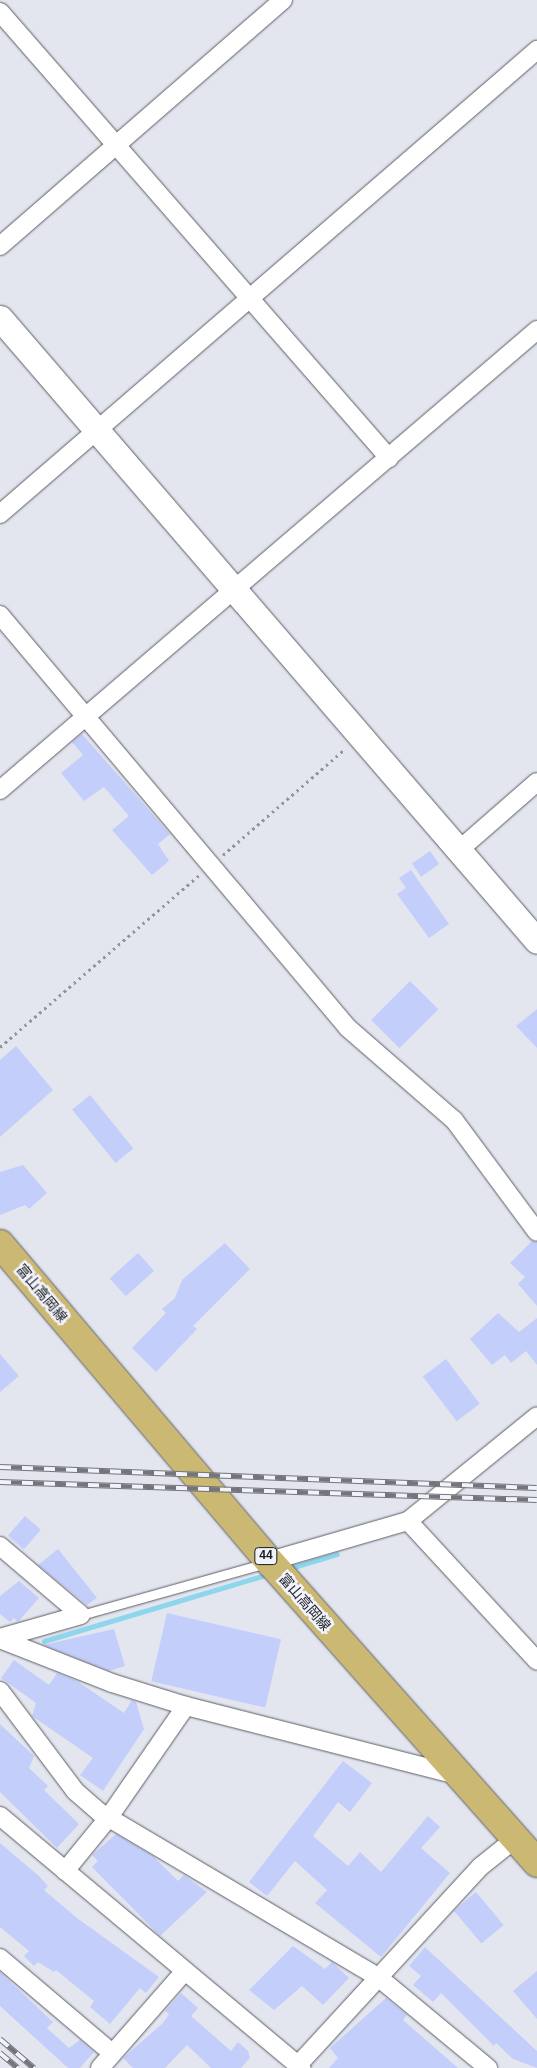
<!DOCTYPE html>
<html>
<head>
<meta charset="utf-8">
<style>
	body { margin:0 }
	#map { position:relative; width:537px; height:2068px; overflow:hidden; background:#e4e6ef; font-family:Helvetica,"Noto Sans JP",sans-serif }
	div>[style] { position:absolute }
	.stream>* { height:5px; margin:-2.5px; padding:0 2.5px; transform-origin:2.5px; border-radius:2.5px; background:#8dd6ec }
	.building>* { inset:0; background:#c4cefb; transform-origin:0 0 }
	.path>* { height:3px; margin-top:-1.5px; transform-origin:0; background:repeating-linear-gradient(90deg,#94959c 0 2.5px,transparent 0 6.5px) }
	.roads { filter:drop-shadow(0 0 1px #5b5d65) drop-shadow(0 0 1px #5b5d65) }
	.lane>* { height:9px; margin:-4.5px; padding:0 4.5px; transform-origin:4.5px; border-radius:4.5px; background:#fff }
	.street>* { height:18px; margin:-9px; padding:0 9px; transform-origin:9px; border-radius:9px; background:#fff }
	.secondary>* { height:25px; margin:-12.5px; padding:0 12.5px; transform-origin:12.5px; border-radius:12.5px; background:#fff }
	.primary>* { height:28px; margin:-14px; padding:0 14px; transform-origin:14px; border-radius:14px; background:#cab873 }
	.rail>* { height:5.5px; margin-top:-2.75px; transform-origin:0; background:repeating-linear-gradient(90deg,#f1f3fc 0 11px,#73757a 0 22px); box-sizing:border-box; border-block:1px solid #73757a }
	span { translate:-50% -50%; white-space:nowrap; text-align:center; line-height:1.15; -webkit-text-stroke:5px #f1f3fc; paint-order:stroke }
	.shield-label span { padding:1px 4px; background:#f1f3fc; border:1px solid; border-radius:4px; -webkit-text-stroke-width:0 }
	.shield-label { font-size:12px; color:#1b1c1f; font-weight:700 }
	.street-label { font-size:14px; color:#1b1c1f }
</style>
</head>
<body>
<div id="map">
	<div class="stream">
		<div style="left:287px;top:1569px;width:52px;rotate:-16.7deg"></div>
		<div style="left:44px;top:1641px;width:235px;rotate:-16.6deg"></div>
	</div>
	<div class="building">
		<div style="clip-path:polygon(82px 734px,170px 834px,158px 844px,169px 861px,152px 875px,112px 830px,129px 816px,104px 787px,84px 801px,61px 773px,83px 755px,72px 742px)"></div>
		<div style="left:430px;top:851px;width:16px;height:22px;rotate:55deg"></div>
		<div style="clip-path:polygon(411px 870px,449px 924px,429px 938px,397px 894px,406px 888px,399px 878px)"></div>
		<div style="left:410px;top:981px;width:40px;height:55px;rotate:45deg"></div>
		<div style="clip-path:polygon(537px 1009px,537px 1048px,516px 1026px)"></div>
		<div style="clip-path:polygon(16px 1046px,53px 1090px,0 1137px,0 1060px)"></div>
		<div style="left:90px;top:1095px;width:69px;height:23px;rotate:51deg"></div>
		<div style="clip-path:polygon(23px 1165px,47px 1193px,29px 1209px,25px 1205px,0 1215px,0 1172px)"></div>
		<div style="clip-path:polygon(532px 1241px,537px 1242px,537px 1306px,518px 1284px,525px 1277px,510px 1263px)"></div>
		<div style="clip-path:polygon(225px 1243px,250px 1269px,193px 1326px,197px 1329px,156px 1372px,132px 1348px,166px 1313px,162px 1309px,175px 1298px,182px 1280px)"></div>
		<div style="left:138px;top:1253px;width:24px;height:38px;rotate:48deg"></div>
		<div style="clip-path:polygon(498px 1313px,519px 1332px,537px 1318px,537px 1365px,526px 1351px,511px 1363px,505px 1355px,492px 1365px,470px 1339px)"></div>
		<div style="clip-path:polygon(0 1354px,19px 1376px,0 1392px)"></div>
		<div style="left:446px;top:1359px;width:56px;height:29px;rotate:53deg"></div>
		<div style="left:25px;top:1516px;width:21px;height:26px;rotate:41deg"></div>
		<div style="clip-path:polygon(58px 1549px,97px 1598px,87px 1605px,38px 1565px)"></div>
		<div style="clip-path:polygon(19px 1581px,39px 1598px,18px 1622px,14px 1618px,10px 1622px,0 1614px,0 1596px)"></div>
		<div style="left:167px;top:1613px;width:117px;height:70px;rotate:13deg"></div>
		<div style="clip-path:polygon(114px 1629px,125px 1666px,109px 1671px,43px 1645px)"></div>
		<div style="clip-path:polygon(14px 1660px,49px 1685px,57px 1673px,77px 1681px,124px 1713px,132px 1700px,136px 1702px,144px 1729px,103px 1791px,80px 1775px,93px 1758px,32px 1716px,36px 1703px,1px 1678px)"></div>
		<div style="clip-path:polygon(0 1724px,34px 1756px,29px 1768px,48px 1786px,44px 1790px,79px 1824px,57px 1848px,0 1792px)"></div>
		<div style="clip-path:polygon(343px 1761px,372px 1783px,350px 1812px,338px 1802px,313px 1836px,348px 1866px,360px 1852px,381px 1872px,428px 1816px,440px 1827px,421px 1848px,450px 1873px,381px 1957px,315px 1903px,327px 1890px,295px 1861px,267px 1896px,249px 1882px)"></div>
		<div style="clip-path:polygon(116px 1834px,153px 1856px,178px 1881px,184px 1875px,207px 1892px,160px 1936px,92px 1867px,98px 1861px,92px 1855px)"></div>
		<div style="clip-path:polygon(0 1843px,39px 1876px,48px 1886px,44px 1890px,77px 1918px,159px 1977px,146px 1993px,140px 1988px,110px 2024px,90px 2007px,94px 2001px,56px 1970px,54px 1972px,38px 1962px,34px 1966px,24px 1956px,29px 1951px,0 1927px)"></div>
		<div style="left:476px;top:1892px;width:43px;height:29px;rotate:50deg"></div>
		<div style="clip-path:polygon(293px 1946px,325px 1969px,332px 1962px,349px 1978px,323px 2005px,302px 1986px,274px 2010px,249px 1990px)"></div>
		<div style="clip-path:polygon(425px 1947px,537px 2051px,537px 2068px,513px 2059px,496px 2043px,494px 2046px,441px 1993px,433px 2002px,413px 1985px,421px 1976px,409px 1966px)"></div>
		<div style="clip-path:polygon(537px 1971px,537px 2019px,513px 1991px)"></div>
		<div style="clip-path:polygon(0 1972px,53px 2022px,47px 2028px,69px 2048px,80px 2040px,94px 2052px,80px 2068px,68px 2068px,0 2006px)"></div>
		<div style="clip-path:polygon(181px 1993px,198px 2008px,191px 2016px,231px 2051px,238px 2042px,248px 2051px,250px 2058px,241px 2068px,211px 2068px,187px 2045px,165px 2068px,133px 2068px,123px 2058px,163px 2023px,169px 2014px,165px 2011px)"></div>
		<div style="clip-path:polygon(386px 1998px,407px 2015px,403px 2020px,458px 2068px,329px 2068px,338px 2058px,330px 2048px)"></div>
	</div>
	<div class="path">
		<div style="left:223px;top:855px;width:162px;rotate:-41deg"></div>
		<div style="left:0;top:1047px;width:263px;rotate:-40.8deg"></div>
	</div>
	<div class="roads">
		<div class="lane">
			<div style="left:81px;top:1615px;width:192px;rotate:-15.7deg"></div>
		</div>
		<div class="street">
			<div style="left:0;top:12px;width:592px;rotate:48.91deg"></div>
			<div style="left:0;top:246px;width:375px;rotate:-41deg"></div>
			<div style="left:0;top:514px;width:710px;rotate:-40.83deg"></div>
			<div style="left:0;top:615px;width:540px;rotate:49.88deg"></div>
			<div style="left:348px;top:1028px;width:140px;rotate:41deg"></div>
			<div style="left:454px;top:1120px;width:139px;rotate:53.5deg"></div>
			<div style="left:0;top:790px;width:707px;rotate:-40.58deg"></div>
			<div style="left:459px;top:850px;width:103px;rotate:-41.1deg"></div>
			<div style="left:408px;top:1521px;width:190px;rotate:47.3deg"></div>
			<div style="left:0;top:1546px;width:106px;rotate:40.4deg"></div>
			<div style="left:270px;top:1561px;width:144px;rotate:-16.2deg"></div>
			<div style="left:408px;top:1521px;width:166px;rotate:-39.1deg"></div>
			<div style="left:0;top:1638px;width:84px;rotate:-15.9deg"></div>
			<div style="left:0;top:1639px;width:120px;rotate:21.4deg"></div>
			<div style="left:112px;top:1683px;width:77px;rotate:17.3deg"></div>
			<div style="left:186px;top:1706px;width:280px;rotate:14.3deg"></div>
			<div style="left:0;top:1691px;width:125px;rotate:53.1deg"></div>
			<div style="left:75px;top:1791px;width:32px;rotate:41deg"></div>
			<div style="left:99px;top:1812px;width:324px;rotate:30.6deg"></div>
			<div style="left:378px;top:1977px;width:143px;rotate:39.6deg"></div>
			<div style="left:0;top:1816px;width:393px;rotate:39.9deg"></div>
			<div style="left:65px;top:1871px;width:70px;rotate:-50.8deg"></div>
			<div style="left:109px;top:1817px;width:135px;rotate:-55.3deg"></div>
			<div style="left:0;top:1958px;width:147px;rotate:40.3deg"></div>
			<div style="left:298px;top:2065px;width:269px;rotate:-47.4deg"></div>
			<div style="left:480px;top:1867px;width:45px;rotate:-38.7deg"></div>
			<div style="left:100px;top:2068px;width:128px;rotate:-48.8deg"></div>
		</div>
		<div class="secondary">
			<div style="left:0;top:318px;width:822px;rotate:49.24deg"></div>
		</div>
		<div class="primary">
			<div style="left:0;top:1244px;width:419px;rotate:49.7deg"></div>
			<div style="left:271px;top:1563px;width:401px;rotate:48.4deg"></div>
		</div>
	</div>
	<div class="rail">
		<div style="left:0;top:1467px;width:537px;rotate:2.24deg"></div>
		<div style="left:0;top:1482px;width:537px;rotate:1.92deg"></div>
		<div style="left:0;top:2039px;width:45px;rotate:40.5deg"></div>
		<div style="left:0;top:2053px;width:23px;rotate:40deg"></div>
	</div>
	<div class="shield-label">
		<span style="left:266px;top:1556px">44</span>
	</div>
	<div class="street-label">
		<span style="left:42px;top:1293px;rotate:50deg">富山高岡線</span>
		<span style="left:305px;top:1602px;rotate:49deg">富山高岡線</span>
	</div>
</div>
</body>
</html>
